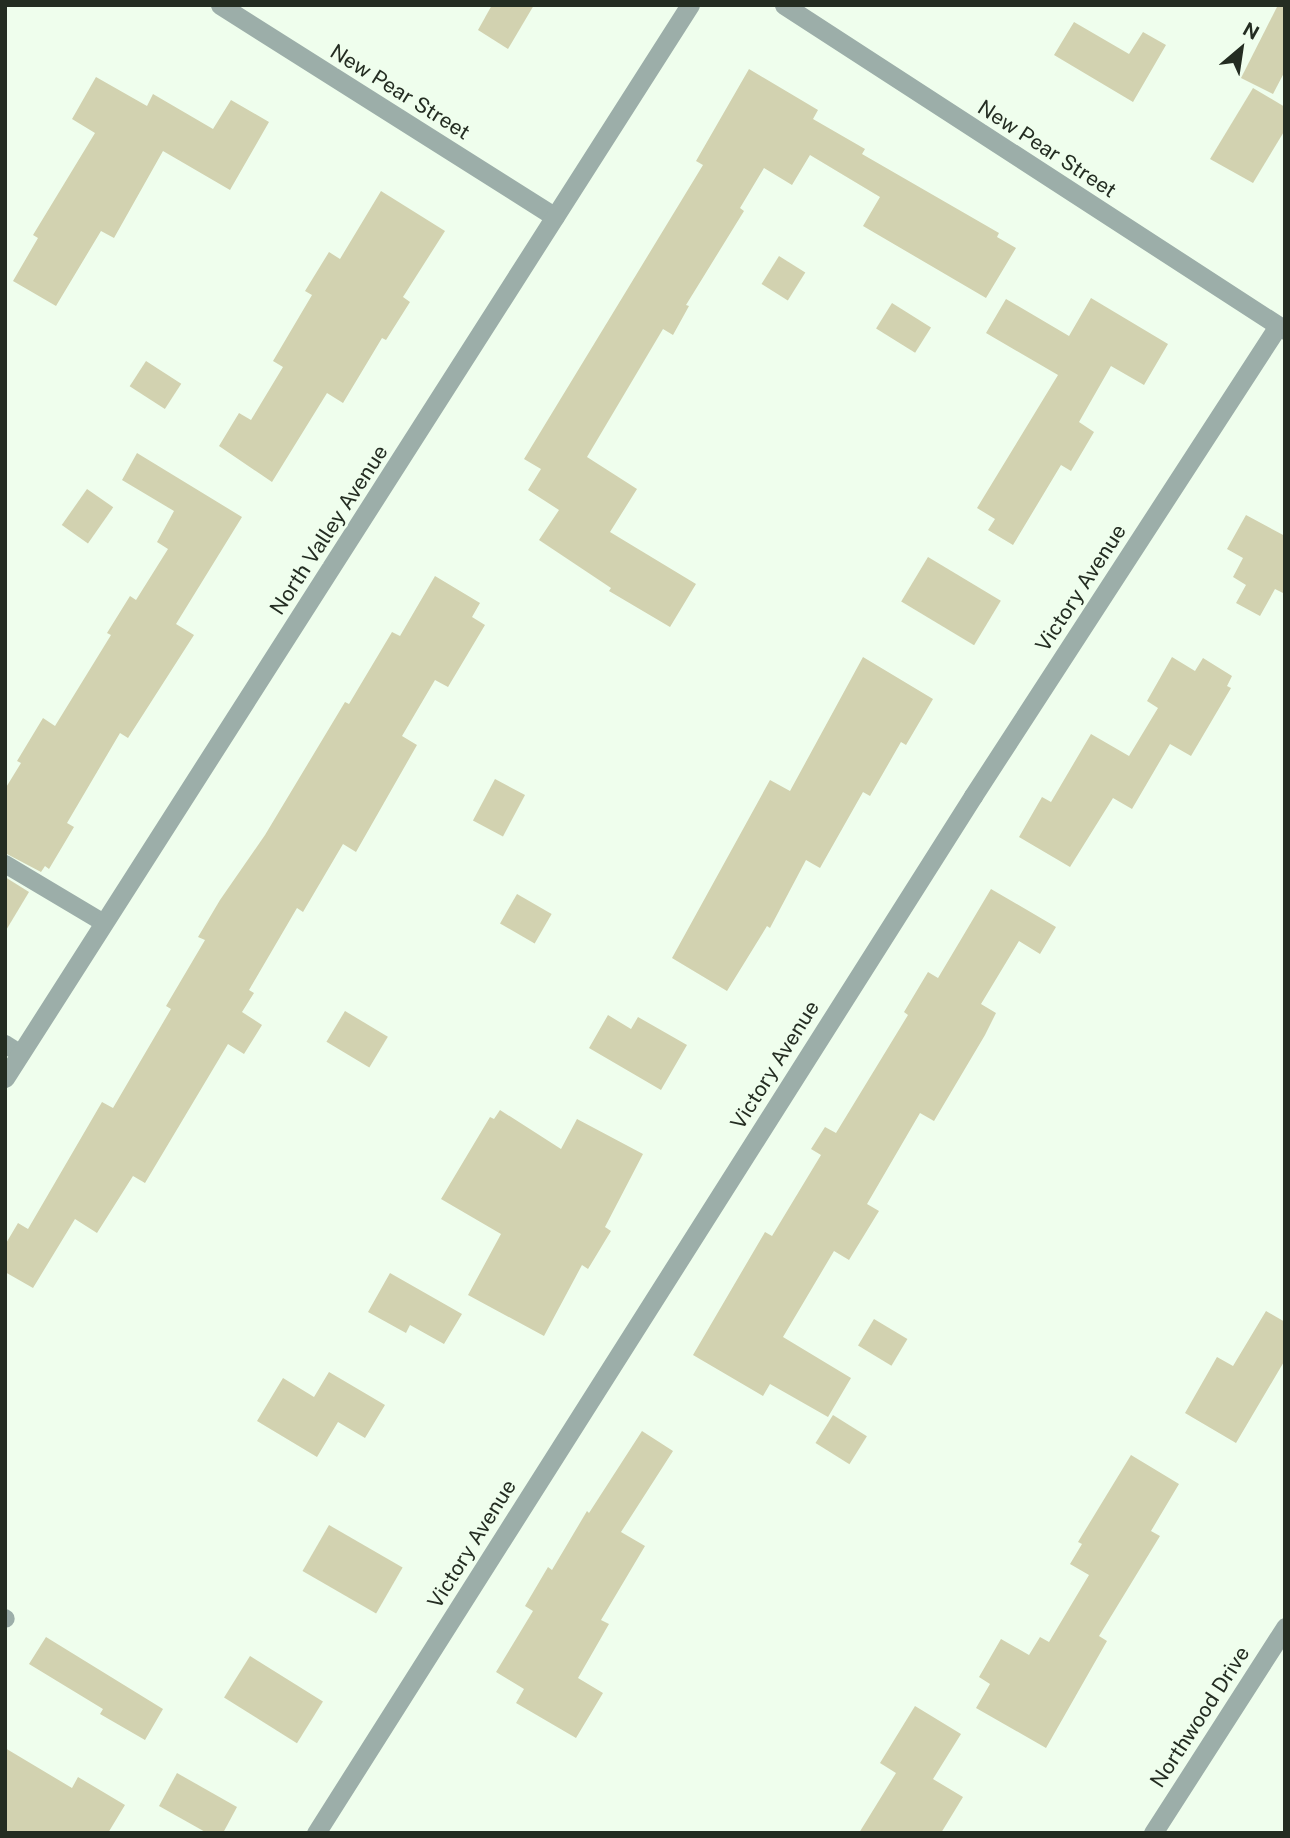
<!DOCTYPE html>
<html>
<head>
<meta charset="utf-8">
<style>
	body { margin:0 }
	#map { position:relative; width:1290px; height:1838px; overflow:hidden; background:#effeed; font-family:"Public Sans",sans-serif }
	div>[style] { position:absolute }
	.building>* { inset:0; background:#d2d2b0; transform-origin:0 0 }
	.service>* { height:18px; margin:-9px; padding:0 9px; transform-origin:9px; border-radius:9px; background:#9caea9 }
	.minor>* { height:19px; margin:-9.5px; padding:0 9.5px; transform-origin:9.5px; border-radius:9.5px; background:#9caea9 }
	span { translate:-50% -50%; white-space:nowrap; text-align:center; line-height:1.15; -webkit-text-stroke:6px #effeed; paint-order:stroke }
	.street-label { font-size:21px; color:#242d22 }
	.frame { position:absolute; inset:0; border:7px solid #242d22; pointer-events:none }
	.north { position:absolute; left:1206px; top:14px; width:70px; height:70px; -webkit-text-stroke:5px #effeed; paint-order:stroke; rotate:29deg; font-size:19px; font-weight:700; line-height:28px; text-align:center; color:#242d22 }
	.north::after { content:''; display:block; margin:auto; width:24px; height:32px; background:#242d22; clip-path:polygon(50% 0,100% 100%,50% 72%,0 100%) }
</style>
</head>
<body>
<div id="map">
	<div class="building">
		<div style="clip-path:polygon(492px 5px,534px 5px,508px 49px,478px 30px)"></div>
		<div style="clip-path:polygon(1278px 5px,1285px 5px,1285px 71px,1273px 94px,1241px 78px)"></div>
		<div style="clip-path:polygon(1074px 22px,1129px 54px,1143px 32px,1166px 45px,1133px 102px,1054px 55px)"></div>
		<div style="clip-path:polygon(749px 69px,818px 110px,813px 119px,865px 149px,862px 154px,999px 233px,997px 237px,1016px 248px,986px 298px,863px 226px,880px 197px,810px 155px,792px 185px,764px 168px,740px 208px,744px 211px,686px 305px,689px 306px,673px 335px,663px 329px,587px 457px,637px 489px,610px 532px,696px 584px,670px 627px,609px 591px,611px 588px,539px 540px,559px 510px,528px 490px,541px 469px,524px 459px,703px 165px,696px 161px)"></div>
		<div style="clip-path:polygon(96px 77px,147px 106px,153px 94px,213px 129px,231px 100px,269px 122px,230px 190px,163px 151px,114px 238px,101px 231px,56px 306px,13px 281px,38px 238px,33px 235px,95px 133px,72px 119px)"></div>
		<div style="clip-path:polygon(1253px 88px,1285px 107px,1285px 130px,1253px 183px,1210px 159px)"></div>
		<div style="clip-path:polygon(381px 191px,445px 231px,403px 297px,410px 302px,386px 340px,382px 338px,343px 403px,327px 393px,272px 482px,219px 446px,239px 413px,251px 420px,283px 367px,273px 361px,312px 295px,305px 291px,329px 252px,340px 259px)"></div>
		<div style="left:779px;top:256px;width:31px;height:33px;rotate:32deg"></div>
		<div style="clip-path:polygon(1091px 298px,1168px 344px,1144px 385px,1111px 366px,1079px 422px,1094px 432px,1071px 471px,1061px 465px,1013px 545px,988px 530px,995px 519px,977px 508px,1058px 375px,986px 333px,1006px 299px,1069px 336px)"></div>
		<div style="left:892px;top:303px;width:46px;height:30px;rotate:32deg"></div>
		<div style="left:146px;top:361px;width:42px;height:30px;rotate:33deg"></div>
		<div style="clip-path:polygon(137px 453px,242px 517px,176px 624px,194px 635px,128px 738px,120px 733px,67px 823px,74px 827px,49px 869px,45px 866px,41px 872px,5px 853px,5px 789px,21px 763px,17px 761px,43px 718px,55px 726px,111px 635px,107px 633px,130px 596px,136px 600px,168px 549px,157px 542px,174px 511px,122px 480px)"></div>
		<div style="left:87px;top:489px;width:32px;height:44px;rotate:35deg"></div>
		<div style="clip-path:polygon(1246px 515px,1285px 536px,1285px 594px,1275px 589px,1260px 616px,1236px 603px,1246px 585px,1233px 577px,1243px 558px,1227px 549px)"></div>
		<div style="left:928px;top:557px;width:85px;height:52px;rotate:31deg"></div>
		<div style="clip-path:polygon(435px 576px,480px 603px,472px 617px,485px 625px,448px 687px,435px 680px,402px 736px,417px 745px,356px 852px,343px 844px,303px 912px,297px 908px,249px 990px,254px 993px,242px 1012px,262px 1025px,244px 1054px,228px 1044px,145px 1183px,133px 1176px,97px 1233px,75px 1219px,33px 1288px,5px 1272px,5px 1245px,18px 1223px,28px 1229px,102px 1102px,113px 1108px,171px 1009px,166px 1006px,205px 940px,198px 937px,220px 900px,265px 835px,345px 702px,349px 704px,392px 632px,400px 636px)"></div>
		<div style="clip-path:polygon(863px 657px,933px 699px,906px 745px,901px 742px,870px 796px,863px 792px,820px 868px,806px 860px,770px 928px,767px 926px,727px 991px,672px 958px,770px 780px,790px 791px)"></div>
		<div style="clip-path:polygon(1172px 657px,1195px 671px,1203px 658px,1232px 676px,1227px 686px,1231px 688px,1191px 756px,1170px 744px,1132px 809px,1113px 798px,1070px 867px,1019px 837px,1042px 797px,1051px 802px,1091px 734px,1129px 756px,1158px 708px,1147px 701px)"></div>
		<div style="left:495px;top:779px;width:34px;height:47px;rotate:28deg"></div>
		<div style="clip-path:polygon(5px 877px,29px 892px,5px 932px)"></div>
		<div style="clip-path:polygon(991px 889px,1056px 927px,1040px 954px,1019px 941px,981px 1004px,996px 1013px,985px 1035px,934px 1121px,920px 1113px,867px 1204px,879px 1211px,849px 1260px,834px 1251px,783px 1337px,851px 1378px,828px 1417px,770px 1384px,763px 1396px,693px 1355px,765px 1232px,772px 1236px,821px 1155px,811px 1149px,825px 1127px,836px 1133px,908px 1015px,904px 1012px,928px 972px,938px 978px)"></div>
		<div style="left:517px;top:894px;width:40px;height:34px;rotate:30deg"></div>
		<div style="left:345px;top:1011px;width:50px;height:36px;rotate:31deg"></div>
		<div style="clip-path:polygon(608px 1015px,631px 1029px,638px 1017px,687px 1045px,661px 1090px,589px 1048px)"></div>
		<div style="clip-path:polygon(500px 1110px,561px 1149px,577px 1119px,643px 1154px,605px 1227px,611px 1231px,588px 1269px,582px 1265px,544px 1336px,468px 1295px,501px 1234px,441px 1199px,490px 1117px,494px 1119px)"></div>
		<div style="clip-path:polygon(390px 1273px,462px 1314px,444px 1344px,410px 1325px,406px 1333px,368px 1312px)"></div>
		<div style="clip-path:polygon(1266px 1311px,1285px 1322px,1285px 1360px,1236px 1443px,1185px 1413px,1217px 1357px,1233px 1366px)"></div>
		<div style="left:874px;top:1319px;width:39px;height:31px;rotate:31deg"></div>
		<div style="clip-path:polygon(329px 1372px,385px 1405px,365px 1438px,338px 1422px,317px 1457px,257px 1421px,283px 1378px,314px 1397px)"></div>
		<div style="left:833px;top:1415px;width:40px;height:33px;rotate:32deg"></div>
		<div style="clip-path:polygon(642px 1431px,673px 1451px,621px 1532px,645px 1546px,601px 1620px,609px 1624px,578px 1678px,603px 1693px,576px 1738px,516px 1703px,524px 1689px,496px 1672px,533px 1611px,525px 1606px,548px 1567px,552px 1570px,587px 1511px,589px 1513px)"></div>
		<div style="clip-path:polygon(1131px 1455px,1179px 1484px,1151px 1531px,1160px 1536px,1099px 1636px,1107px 1641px,1046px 1748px,976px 1708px,990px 1684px,979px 1677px,1001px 1639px,1029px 1655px,1040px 1637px,1049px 1642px,1089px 1575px,1070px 1564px,1082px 1544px,1078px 1542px)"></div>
		<div style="left:329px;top:1525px;width:85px;height:53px;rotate:30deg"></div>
		<div style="clip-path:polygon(46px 1637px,163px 1709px,145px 1740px,100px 1714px,103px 1709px,29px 1664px)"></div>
		<div style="left:250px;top:1656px;width:86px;height:49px;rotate:32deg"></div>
		<div style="clip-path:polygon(915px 1706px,961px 1734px,933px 1779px,963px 1797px,941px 1833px,859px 1833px,896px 1773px,880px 1763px)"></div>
		<div style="clip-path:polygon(5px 1748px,72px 1788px,78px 1777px,125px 1805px,108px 1833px,5px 1833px)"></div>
		<div style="clip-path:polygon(177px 1773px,237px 1807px,223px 1833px,207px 1833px,159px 1806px)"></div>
	</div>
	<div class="service">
		<div style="left:5px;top:864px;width:115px;rotate:30.8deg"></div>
		<div style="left:5px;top:1044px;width:19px;rotate:32deg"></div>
		<div style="left:5px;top:1618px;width:1px;rotate:45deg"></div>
	</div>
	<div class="minor">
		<div style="left:220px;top:5px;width:396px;rotate:32.3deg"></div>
		<div style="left:784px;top:5px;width:597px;rotate:32.97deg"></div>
		<div style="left:5px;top:1078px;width:1273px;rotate:-57.45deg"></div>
		<div style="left:316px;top:1833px;width:1228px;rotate:-57.64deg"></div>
		<div style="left:973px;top:796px;width:560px;rotate:-57.02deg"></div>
		<div style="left:1153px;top:1833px;width:245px;rotate:-57.3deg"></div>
	</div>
	<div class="street-label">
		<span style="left:400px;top:92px;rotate:32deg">New Pear Street</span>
		<span style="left:1047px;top:149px;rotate:33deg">New Pear Street</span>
		<span style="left:329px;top:530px;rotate:-57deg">North Valley Avenue</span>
		<span style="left:1081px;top:588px;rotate:-57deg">Victory Avenue</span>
		<span style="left:775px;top:1065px;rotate:-58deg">Victory Avenue</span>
		<span style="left:472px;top:1544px;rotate:-58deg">Victory Avenue</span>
		<span style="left:1200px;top:1717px;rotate:-57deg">Northwood Drive</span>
	</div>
	<div class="frame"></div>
	<div class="north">N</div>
</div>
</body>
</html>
